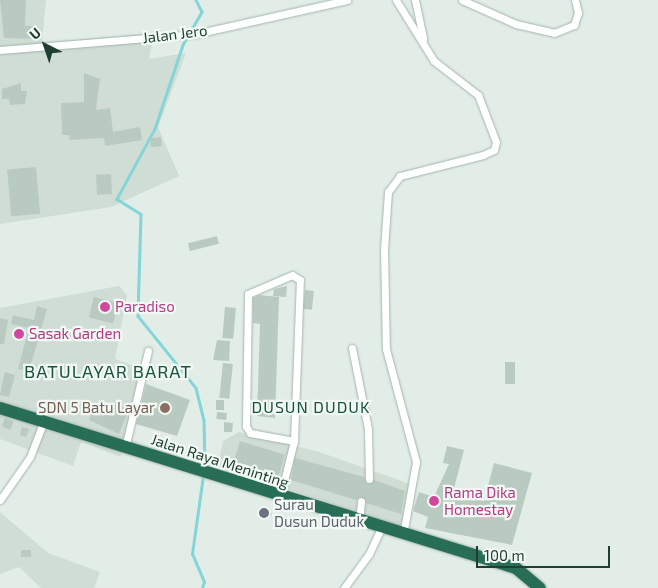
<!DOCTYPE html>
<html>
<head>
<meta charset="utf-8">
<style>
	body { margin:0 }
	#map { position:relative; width:658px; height:588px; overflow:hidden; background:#e1ede6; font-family:"Exo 2",sans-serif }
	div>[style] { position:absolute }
	.built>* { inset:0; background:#cfddd5 }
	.stream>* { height:2.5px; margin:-1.25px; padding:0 1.25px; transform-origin:1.25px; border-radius:1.25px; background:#83d5d7 }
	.building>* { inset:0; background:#b9cbc1; transform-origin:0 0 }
	.street-tunnel>* { height:7px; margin-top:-3.5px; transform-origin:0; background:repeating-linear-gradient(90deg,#bacac2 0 7px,transparent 0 10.5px) }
	.roads { filter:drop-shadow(0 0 1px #a3b5ad) drop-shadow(0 0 1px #a3b5ad) }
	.street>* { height:7px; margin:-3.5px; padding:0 3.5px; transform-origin:3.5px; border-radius:3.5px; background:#fff }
	.highway>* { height:12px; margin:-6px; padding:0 6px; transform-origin:6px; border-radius:6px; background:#286e57 }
	.dots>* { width:14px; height:14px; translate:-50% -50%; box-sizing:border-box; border:2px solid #f2f9f4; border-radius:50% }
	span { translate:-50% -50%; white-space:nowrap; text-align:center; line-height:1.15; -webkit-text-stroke:4.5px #f2f9f4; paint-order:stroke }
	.street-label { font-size:15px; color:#1f3f33 }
	.hotel-label { font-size:15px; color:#b23c85 }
	.left { translate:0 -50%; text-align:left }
	.education-label { font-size:15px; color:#785e54 }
	.right { translate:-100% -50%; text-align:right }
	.worship-label { font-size:15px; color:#5b616d }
	.neighbourhood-label { font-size:16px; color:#19533e; letter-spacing:1px }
	.quarter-label { font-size:18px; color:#19533e; letter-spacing:1px }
	.north { position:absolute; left:20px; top:20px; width:50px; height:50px; -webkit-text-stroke:4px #f2f9f4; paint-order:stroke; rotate:319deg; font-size:14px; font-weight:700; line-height:20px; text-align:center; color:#1f3f33 }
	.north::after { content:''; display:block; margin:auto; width:18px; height:22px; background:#1f3f33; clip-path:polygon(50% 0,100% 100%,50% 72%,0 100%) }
	.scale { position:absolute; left:476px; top:546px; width:134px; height:22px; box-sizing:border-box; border:2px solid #1f3f33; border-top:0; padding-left:6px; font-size:15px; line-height:18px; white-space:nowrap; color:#1f3f33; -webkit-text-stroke:4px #f2f9f4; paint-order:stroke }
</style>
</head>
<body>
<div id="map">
	<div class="built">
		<div style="clip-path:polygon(0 0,46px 0,42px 43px,154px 33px,149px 59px,186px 53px,158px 127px,179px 176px,111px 207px,0 224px)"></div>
		<div style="clip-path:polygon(119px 286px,127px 295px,115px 359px,142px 369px,121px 457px,81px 442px,73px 466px,0 439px,0 308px)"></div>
		<div style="clip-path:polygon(239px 432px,319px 452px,413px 485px,401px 526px,218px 466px,223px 441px)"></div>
		<div style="clip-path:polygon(0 512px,48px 553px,100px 572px,94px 588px,41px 588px,19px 567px,0 574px)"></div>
	</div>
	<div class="stream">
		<div style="left:196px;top:0;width:13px;rotate:63deg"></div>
		<div style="left:202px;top:12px;width:38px;rotate:120deg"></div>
		<div style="left:183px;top:45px;width:89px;rotate:108.4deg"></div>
		<div style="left:155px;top:129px;width:80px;rotate:118.5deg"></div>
		<div style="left:117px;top:199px;width:28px;rotate:32deg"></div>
		<div style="left:141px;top:214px;width:102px;rotate:91.7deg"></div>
		<div style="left:138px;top:316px;width:92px;rotate:51.1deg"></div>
		<div style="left:196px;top:388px;width:33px;rotate:76deg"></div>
		<div style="left:204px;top:420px;width:49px;rotate:88.8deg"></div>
		<div style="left:202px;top:588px;width:6px;rotate:-72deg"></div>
		<div style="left:204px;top:582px;width:30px;rotate:-113deg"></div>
		<div style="left:192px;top:554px;width:79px;rotate:-82deg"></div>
	</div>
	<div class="building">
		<div style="clip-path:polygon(0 0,26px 0,25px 26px,36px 26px,35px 39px,4px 38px)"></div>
		<div style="clip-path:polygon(84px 73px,100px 79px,96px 110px,110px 108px,113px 132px,140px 127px,142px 140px,105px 146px,104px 138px,70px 140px,69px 135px,62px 135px,61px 103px,84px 102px)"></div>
		<div style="clip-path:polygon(21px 83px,21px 91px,27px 91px,25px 104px,10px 105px,9px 99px,2px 99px,2px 89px)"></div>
		<div style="left:161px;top:137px;width:9px;height:11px;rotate:84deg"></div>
		<div style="left:36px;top:167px;width:47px;height:29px;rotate:85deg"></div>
		<div style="left:111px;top:174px;width:20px;height:15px;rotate:87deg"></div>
		<div style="left:217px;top:236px;width:8px;height:30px;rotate:76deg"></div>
		<div style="clip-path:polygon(287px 286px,286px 297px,273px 296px,274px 289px)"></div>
		<div style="left:305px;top:290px;width:9px;height:19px;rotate:6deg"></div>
		<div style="clip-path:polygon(259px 295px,279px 297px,275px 418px,257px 416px,260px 324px,253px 323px,253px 298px)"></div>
		<div style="left:94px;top:297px;width:25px;height:21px;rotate:14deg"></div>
		<div style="clip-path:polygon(37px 306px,47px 309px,29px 371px,18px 369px,29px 328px,11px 324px,13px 315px,34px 320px)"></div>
		<div style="left:225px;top:307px;width:11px;height:31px;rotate:5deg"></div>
		<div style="clip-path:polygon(0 318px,8px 320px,4px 344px,0 344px)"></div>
		<div style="clip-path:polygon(217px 340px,230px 341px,229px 361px,213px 360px)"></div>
		<div style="left:505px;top:362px;width:10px;height:22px"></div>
		<div style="left:223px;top:363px;width:10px;height:35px;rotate:6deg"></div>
		<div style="clip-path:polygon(5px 372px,15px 375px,9px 397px,0 395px)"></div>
		<div style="clip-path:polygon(146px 384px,190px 400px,177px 436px,136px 424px)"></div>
		<div style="left:216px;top:400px;width:8px;height:10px"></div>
		<div style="clip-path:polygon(114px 404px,129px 409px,119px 434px,89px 420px,94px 406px,112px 412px)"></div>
		<div style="left:217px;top:412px;width:10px;height:7px;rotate:6deg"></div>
		<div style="left:5px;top:418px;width:9px;height:9px;rotate:21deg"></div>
		<div style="clip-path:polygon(224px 422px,233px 423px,232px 432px,224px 432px)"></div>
		<div style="clip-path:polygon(22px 427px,29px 429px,26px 437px,20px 435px)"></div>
		<div style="left:240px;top:441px;width:47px;height:22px;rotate:17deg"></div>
		<div style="clip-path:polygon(447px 446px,464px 450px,453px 492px,484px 501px,494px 463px,532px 473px,512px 545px,425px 528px,428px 517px,413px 511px,419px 492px,434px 497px,449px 464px,443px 463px)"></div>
		<div style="clip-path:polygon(295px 458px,364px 477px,367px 484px,374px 480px,405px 491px,401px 514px,366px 503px,362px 496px,356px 500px,291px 480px)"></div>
		<div style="left:265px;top:506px;width:11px;height:9px;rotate:49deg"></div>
		<div style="left:21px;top:550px;width:10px;height:7px"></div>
	</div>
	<div class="street-tunnel">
		<div style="left:361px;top:501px;width:23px;rotate:-70deg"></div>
	</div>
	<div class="roads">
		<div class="street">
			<div style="left:396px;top:0;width:72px;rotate:58.1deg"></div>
			<div style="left:434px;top:61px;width:56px;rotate:37.7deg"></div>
			<div style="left:478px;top:95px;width:50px;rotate:69deg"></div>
			<div style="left:496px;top:142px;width:8px;rotate:104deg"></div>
			<div style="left:494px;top:150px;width:12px;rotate:156deg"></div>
			<div style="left:483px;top:155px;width:86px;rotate:165.8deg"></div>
			<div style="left:400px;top:176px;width:20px;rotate:127deg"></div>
			<div style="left:388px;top:192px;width:57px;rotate:94deg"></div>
			<div style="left:384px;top:249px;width:100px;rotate:88.9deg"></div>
			<div style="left:386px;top:349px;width:117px;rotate:75.1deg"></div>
			<div style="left:416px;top:462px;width:74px;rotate:100.1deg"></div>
			<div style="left:415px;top:0;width:40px;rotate:78deg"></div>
			<div style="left:462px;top:0;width:59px;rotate:24deg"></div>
			<div style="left:516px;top:24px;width:39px;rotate:13deg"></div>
			<div style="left:554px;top:33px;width:22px;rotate:-22deg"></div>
			<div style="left:574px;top:25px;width:13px;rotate:-72deg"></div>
			<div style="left:578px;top:13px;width:13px;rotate:-103deg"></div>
			<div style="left:0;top:50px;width:196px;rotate:-4.7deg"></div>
			<div style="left:195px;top:34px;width:156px;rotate:-12.6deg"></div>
			<div style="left:352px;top:348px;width:83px;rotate:78.8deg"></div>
			<div style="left:368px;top:429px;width:50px;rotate:88.9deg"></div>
			<div style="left:125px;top:448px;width:100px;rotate:-76.7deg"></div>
			<div style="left:280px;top:497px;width:58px;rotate:-76deg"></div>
			<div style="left:294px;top:441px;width:161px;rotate:-87.9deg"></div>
			<div style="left:300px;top:280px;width:9px;rotate:-148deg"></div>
			<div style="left:292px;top:275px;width:48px;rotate:156.6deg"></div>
			<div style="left:248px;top:294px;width:132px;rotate:90.9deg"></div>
			<div style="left:246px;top:426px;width:8px;rotate:60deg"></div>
			<div style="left:250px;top:433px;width:45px;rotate:10.3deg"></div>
			<div style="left:0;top:500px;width:52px;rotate:-55.1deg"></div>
			<div style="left:30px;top:457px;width:39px;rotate:-69deg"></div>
			<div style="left:359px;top:521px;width:20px;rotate:-84deg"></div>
			<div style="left:344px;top:588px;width:42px;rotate:-53.7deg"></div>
			<div style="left:369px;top:554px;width:29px;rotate:-65deg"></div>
		</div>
		<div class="highway">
			<div style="left:0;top:408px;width:540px;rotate:17.23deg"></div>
			<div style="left:516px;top:568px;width:31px;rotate:40deg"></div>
		</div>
	</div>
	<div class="dots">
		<div style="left:105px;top:307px;background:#d1479c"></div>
		<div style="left:19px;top:334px;background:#d1479c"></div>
		<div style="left:165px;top:408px;background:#8d6e63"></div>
		<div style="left:434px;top:501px;background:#d1479c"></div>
		<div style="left:264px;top:513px;background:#6b7280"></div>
	</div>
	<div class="street-label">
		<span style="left:175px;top:34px;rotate:-7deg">Jalan Jero</span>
		<span style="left:220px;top:461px;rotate:18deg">Jalan Raya Meninting</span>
	</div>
	<div class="hotel-label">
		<span class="left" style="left:115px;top:307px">Paradiso</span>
		<span class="left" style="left:29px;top:334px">Sasak Garden</span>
		<span class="left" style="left:444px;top:501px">Rama Dika<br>Homestay</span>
	</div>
	<div class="education-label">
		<span class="right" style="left:155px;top:408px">SDN 5 Batu Layar</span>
	</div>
	<div class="worship-label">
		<span class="left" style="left:274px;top:513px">Surau<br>Dusun Duduk</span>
	</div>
	<div class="neighbourhood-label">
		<span style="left:311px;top:407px">DUSUN DUDUK</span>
	</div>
	<div class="quarter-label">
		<span style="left:108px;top:371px">BATULAYAR BARAT</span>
	</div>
	<div class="north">U</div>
	<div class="scale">100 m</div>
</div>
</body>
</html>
